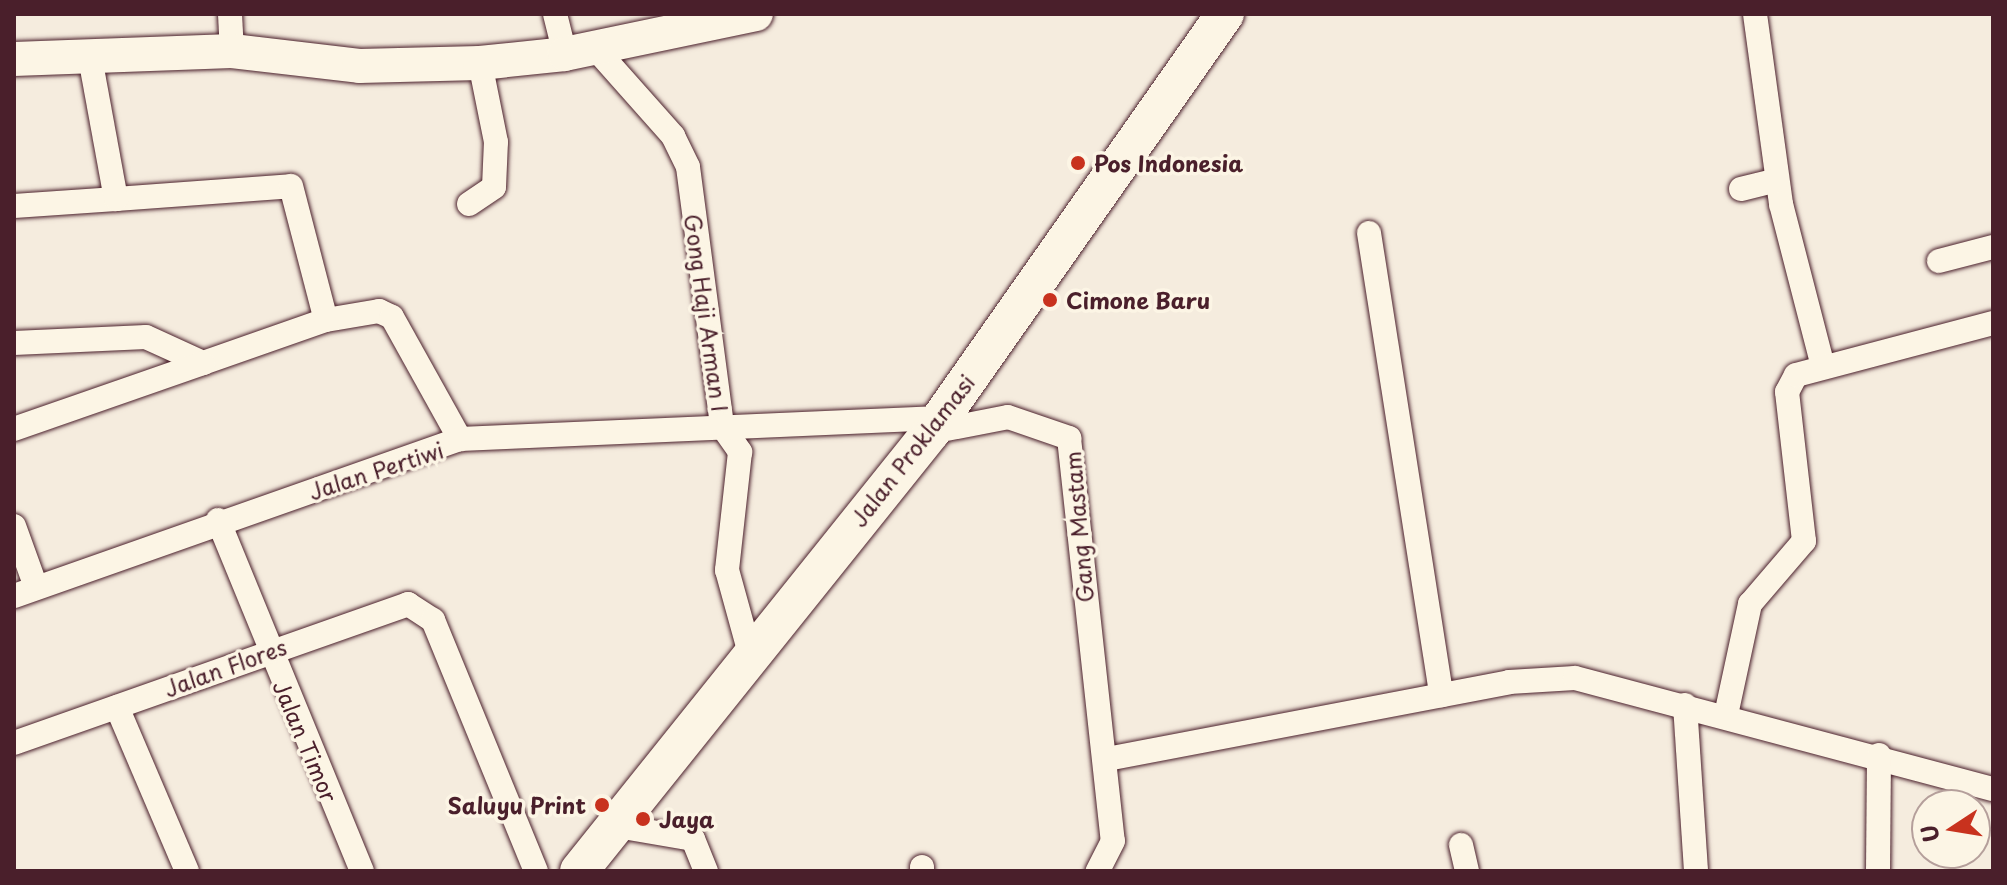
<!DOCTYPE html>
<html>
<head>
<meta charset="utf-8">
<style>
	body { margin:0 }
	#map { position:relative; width:2007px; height:885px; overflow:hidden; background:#f5ecde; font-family:"Playpen Sans",sans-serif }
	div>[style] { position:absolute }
	.roads { filter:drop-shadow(0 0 2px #4a1f2b) drop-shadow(0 0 2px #4a1f2b) }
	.street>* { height:24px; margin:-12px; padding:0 12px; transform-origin:12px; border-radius:12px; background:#fcf5e5 }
	.secondary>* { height:34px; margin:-17px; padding:0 17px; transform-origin:17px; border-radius:17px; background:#fcf5e5 }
	.primary>* { height:38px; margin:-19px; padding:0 19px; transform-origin:19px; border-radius:19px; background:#fcf5e5 }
	.dots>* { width:22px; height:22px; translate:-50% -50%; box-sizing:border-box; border:4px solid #fcf5e5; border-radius:50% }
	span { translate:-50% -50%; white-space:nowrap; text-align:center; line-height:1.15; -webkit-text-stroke:7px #fcf5e5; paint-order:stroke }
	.poi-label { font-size:22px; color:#4a1f2b; font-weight:700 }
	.left { translate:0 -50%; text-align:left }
	.right { translate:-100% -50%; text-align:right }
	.street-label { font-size:22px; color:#4a1f2b }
	.frame { position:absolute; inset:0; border:16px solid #4a1f2b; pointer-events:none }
	.north { position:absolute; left:1911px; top:789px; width:80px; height:80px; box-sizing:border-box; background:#fcf5e5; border:2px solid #b59f9b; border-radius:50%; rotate:258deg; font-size:22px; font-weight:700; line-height:32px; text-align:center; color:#4a1f2b }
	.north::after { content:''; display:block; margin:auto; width:28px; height:36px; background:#c8321e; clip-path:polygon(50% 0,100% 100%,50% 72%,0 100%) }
</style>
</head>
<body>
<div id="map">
	<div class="roads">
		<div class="street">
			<div style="left:230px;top:14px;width:37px;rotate:87deg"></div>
			<div style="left:555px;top:14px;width:41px;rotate:76deg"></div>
			<div style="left:1755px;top:14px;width:192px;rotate:82.2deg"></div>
			<div style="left:1781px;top:204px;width:167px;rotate:75.5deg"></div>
			<div style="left:595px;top:48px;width:118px;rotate:48.4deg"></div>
			<div style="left:673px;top:136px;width:34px;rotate:64deg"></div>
			<div style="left:688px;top:167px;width:261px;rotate:82.5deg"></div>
			<div style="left:722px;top:426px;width:32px;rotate:55deg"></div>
			<div style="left:740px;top:452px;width:119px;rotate:96.3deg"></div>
			<div style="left:727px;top:570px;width:83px;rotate:74.6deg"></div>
			<div style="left:1741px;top:189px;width:36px;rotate:-14deg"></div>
			<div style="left:116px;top:199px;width:175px;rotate:-4.2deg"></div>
			<div style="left:291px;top:186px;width:138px;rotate:75.4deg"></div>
			<div style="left:469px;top:204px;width:30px;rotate:-34deg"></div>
			<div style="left:494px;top:187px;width:45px;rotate:-87.5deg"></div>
			<div style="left:496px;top:142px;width:81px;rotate:-101.4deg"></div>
			<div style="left:14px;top:206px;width:102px;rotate:-3.9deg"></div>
			<div style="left:116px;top:199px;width:143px;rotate:-100.4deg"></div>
			<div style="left:1369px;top:233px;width:468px;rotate:81.1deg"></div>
			<div style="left:1939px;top:261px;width:56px;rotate:-14.5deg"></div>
			<div style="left:14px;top:343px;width:132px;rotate:-2.6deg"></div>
			<div style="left:146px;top:337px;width:63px;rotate:24.5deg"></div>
			<div style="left:203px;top:363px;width:130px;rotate:-19.3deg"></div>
			<div style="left:326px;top:320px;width:54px;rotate:-9.6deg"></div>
			<div style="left:379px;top:311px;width:14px;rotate:25deg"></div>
			<div style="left:392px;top:317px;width:140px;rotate:60.9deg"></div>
			<div style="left:460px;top:439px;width:473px;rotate:160.6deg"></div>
			<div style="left:14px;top:429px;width:200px;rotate:-19.2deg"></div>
			<div style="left:931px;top:432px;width:78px;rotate:-11deg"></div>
			<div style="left:1008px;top:417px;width:65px;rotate:19deg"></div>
			<div style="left:1069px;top:438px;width:405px;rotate:83.8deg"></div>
			<div style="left:1113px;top:841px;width:34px;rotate:117deg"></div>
			<div style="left:460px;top:439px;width:480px;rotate:-2.5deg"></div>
			<div style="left:218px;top:520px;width:379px;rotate:67.7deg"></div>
			<div style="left:14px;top:526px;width:65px;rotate:70.2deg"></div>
			<div style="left:1685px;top:705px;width:166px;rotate:86.2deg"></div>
			<div style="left:117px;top:707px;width:178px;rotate:66.9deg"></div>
			<div style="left:1726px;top:715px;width:114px;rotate:-77.8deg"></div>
			<div style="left:1750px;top:604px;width:83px;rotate:-49.4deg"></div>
			<div style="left:1804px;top:541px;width:150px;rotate:-96.5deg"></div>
			<div style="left:1787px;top:392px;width:19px;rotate:-62deg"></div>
			<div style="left:1796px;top:375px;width:204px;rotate:-14.8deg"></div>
			<div style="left:14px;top:743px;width:418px;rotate:-19.4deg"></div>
			<div style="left:408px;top:604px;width:30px;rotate:33deg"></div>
			<div style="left:433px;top:620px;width:271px;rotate:67.7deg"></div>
			<div style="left:1107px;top:759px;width:409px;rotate:-10.8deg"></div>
			<div style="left:1509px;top:682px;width:66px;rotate:-3.5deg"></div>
			<div style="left:1575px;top:678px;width:432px;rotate:14.9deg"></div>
			<div style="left:617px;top:826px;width:77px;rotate:9.7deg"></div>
			<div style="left:693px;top:839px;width:35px;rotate:68deg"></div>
			<div style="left:1461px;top:845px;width:27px;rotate:77deg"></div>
			<div style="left:922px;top:867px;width:4px;rotate:90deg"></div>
			<div style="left:1878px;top:871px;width:116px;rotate:-89.5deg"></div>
		</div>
		<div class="secondary">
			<div style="left:14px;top:59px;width:218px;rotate:-2.1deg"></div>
			<div style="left:232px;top:51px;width:128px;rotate:6.7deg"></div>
			<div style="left:359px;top:66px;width:121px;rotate:-1.4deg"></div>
			<div style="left:480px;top:63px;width:85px;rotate:-6deg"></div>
			<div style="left:565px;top:54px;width:195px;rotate:-11.8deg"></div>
		</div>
		<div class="primary">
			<div style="left:579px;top:871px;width:563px;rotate:-51.28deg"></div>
			<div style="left:931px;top:432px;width:511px;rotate:-54.88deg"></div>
		</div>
	</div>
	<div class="dots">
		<div style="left:1078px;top:163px;background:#c8321e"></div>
		<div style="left:1050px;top:300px;background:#c8321e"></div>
		<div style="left:602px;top:805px;background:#c8321e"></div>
		<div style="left:643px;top:819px;background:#c8321e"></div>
	</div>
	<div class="poi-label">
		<span class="left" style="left:1094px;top:163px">Pos Indonesia</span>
		<span class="left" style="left:1066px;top:300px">Cimone Baru</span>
		<span class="right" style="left:586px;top:805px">Saluyu Print</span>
		<span class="left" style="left:659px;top:819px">Jaya</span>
	</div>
	<div class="street-label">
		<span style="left:707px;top:313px;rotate:82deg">Gong Haji Arman I</span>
		<span style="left:912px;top:450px;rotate:-52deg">Jalan Proklamasi</span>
		<span style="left:376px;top:470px;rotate:-18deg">Jalan Pertiwi</span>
		<span style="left:1078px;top:527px;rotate:-95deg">Gang Mastam</span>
		<span style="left:225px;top:667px;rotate:-20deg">Jalan Flores</span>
		<span style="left:306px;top:741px;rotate:67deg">Jalan Timor</span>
	</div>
	<div class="frame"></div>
	<div class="north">U</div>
</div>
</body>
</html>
